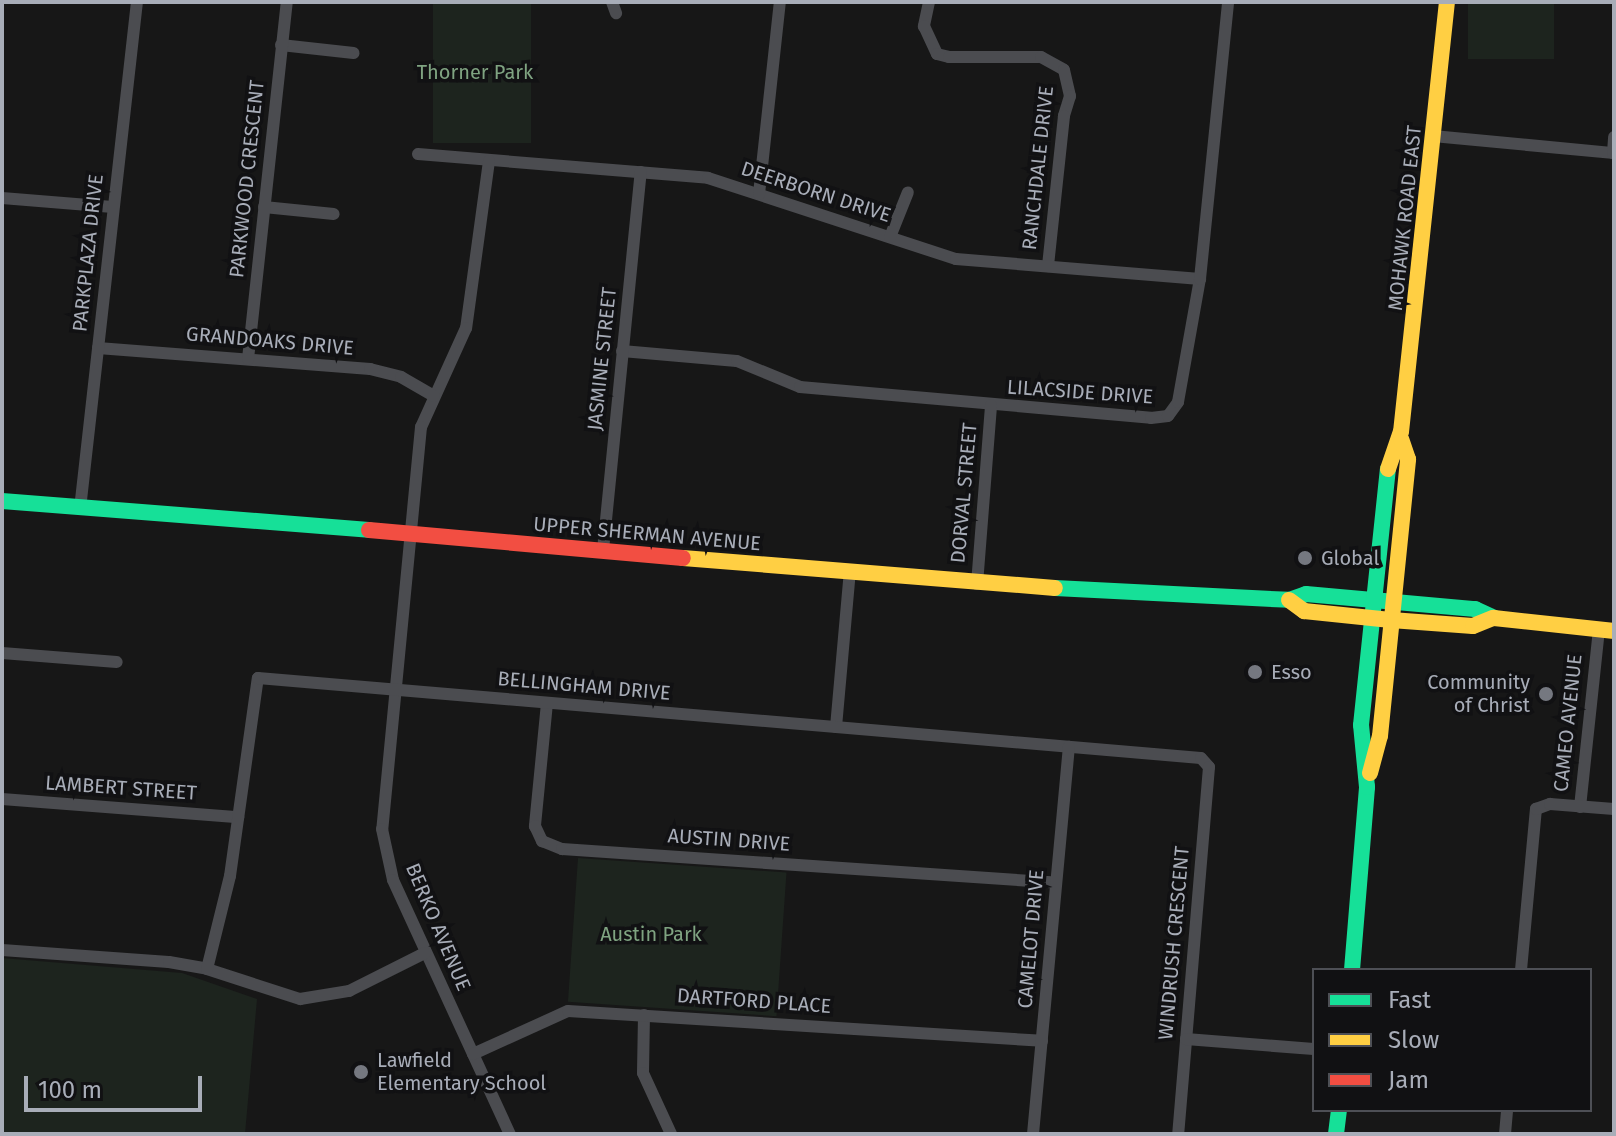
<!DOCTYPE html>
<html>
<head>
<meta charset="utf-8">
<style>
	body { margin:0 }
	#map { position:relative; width:1616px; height:1136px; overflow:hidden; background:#171717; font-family:"Fira Sans",sans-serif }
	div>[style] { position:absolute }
	.green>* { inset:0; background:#1d241e; transform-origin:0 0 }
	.street>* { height:12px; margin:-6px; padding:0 6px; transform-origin:6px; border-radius:6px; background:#4b4c50 }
	.fast>* { height:16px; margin:-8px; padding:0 8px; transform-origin:8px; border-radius:8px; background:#16e098 }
	.slow>* { height:16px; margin:-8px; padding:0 8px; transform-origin:8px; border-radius:8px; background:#ffcf43 }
	.jam>* { height:16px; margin:-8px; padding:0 8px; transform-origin:8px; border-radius:8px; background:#f24e42 }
	.dots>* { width:22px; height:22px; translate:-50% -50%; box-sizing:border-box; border:4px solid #111113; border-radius:50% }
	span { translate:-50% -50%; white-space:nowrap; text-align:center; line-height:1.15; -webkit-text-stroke:7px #111113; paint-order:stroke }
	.park-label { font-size:20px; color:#7fa381 }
	.street-label { font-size:20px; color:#a8adb8 }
	.poi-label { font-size:20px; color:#a8adb8 }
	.left { translate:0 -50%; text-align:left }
	.right { translate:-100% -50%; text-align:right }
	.frame { position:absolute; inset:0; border:4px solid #a8adb8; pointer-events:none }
	.legend { position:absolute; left:1312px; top:968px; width:280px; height:144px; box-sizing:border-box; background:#111113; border:2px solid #4d4f55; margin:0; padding:10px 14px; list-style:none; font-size:24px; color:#a8adb8 }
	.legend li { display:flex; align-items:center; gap:16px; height:40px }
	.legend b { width:40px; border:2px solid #4d4f55 }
	.scale { position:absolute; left:24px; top:1076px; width:178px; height:36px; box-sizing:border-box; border:4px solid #a8adb8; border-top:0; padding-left:10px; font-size:24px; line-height:28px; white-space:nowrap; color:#a8adb8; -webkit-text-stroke:6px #111113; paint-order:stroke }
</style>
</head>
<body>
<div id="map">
	<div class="green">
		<div style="left:433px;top:2px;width:98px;height:141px"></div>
		<div style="left:1468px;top:2px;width:86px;height:57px"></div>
		<div style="left:578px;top:858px;width:209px;height:144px;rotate:4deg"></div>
		<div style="clip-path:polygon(2px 958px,182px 973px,257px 999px,245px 1134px,2px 1134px)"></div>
	</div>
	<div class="street">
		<div style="left:612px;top:2px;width:12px;rotate:70deg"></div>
		<div style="left:929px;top:2px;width:25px;rotate:102deg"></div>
		<div style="left:924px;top:26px;width:31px;rotate:65deg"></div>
		<div style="left:937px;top:54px;width:12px;rotate:14deg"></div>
		<div style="left:949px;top:57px;width:92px"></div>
		<div style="left:1041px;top:57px;width:26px;rotate:29deg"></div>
		<div style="left:1064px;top:70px;width:27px;rotate:77deg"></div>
		<div style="left:1070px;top:96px;width:21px;rotate:107deg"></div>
		<div style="left:1064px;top:116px;width:151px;rotate:96.1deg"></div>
		<div style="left:281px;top:45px;width:73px;rotate:6.3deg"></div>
		<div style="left:1433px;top:136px;width:182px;rotate:5.4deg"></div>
		<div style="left:1613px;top:153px;width:16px;rotate:-86deg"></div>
		<div style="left:418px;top:154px;width:291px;rotate:4.7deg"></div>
		<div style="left:708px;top:178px;width:261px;rotate:18.1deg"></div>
		<div style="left:956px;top:259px;width:245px;rotate:4.7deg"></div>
		<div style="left:489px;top:161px;width:169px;rotate:97.8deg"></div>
		<div style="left:466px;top:328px;width:109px;rotate:114.4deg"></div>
		<div style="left:421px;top:427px;width:404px;rotate:95.5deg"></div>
		<div style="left:382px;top:829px;width:52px;rotate:77.8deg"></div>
		<div style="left:393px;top:880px;width:280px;rotate:65.3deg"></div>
		<div style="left:759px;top:194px;width:193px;rotate:-83.8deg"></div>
		<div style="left:2px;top:198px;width:111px;rotate:4.6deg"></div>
		<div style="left:264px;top:207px;width:70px;rotate:5.7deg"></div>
		<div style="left:890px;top:237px;width:48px;rotate:-68.2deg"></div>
		<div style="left:98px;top:348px;width:273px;rotate:4.4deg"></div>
		<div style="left:370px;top:369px;width:32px;rotate:14deg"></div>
		<div style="left:401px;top:377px;width:38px;rotate:30deg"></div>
		<div style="left:622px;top:351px;width:115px;rotate:5deg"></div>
		<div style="left:737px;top:361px;width:68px;rotate:22.4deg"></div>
		<div style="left:800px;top:387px;width:352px;rotate:5deg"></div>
		<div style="left:1151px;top:418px;width:17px;rotate:-7deg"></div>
		<div style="left:1168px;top:416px;width:17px;rotate:-54deg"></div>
		<div style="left:1178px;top:402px;width:125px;rotate:-79.9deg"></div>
		<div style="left:1200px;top:279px;width:278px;rotate:-84.2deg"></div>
		<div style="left:248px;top:359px;width:359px;rotate:-83.8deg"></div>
		<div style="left:80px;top:509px;width:510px;rotate:-83.59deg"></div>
		<div style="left:603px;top:550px;width:380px;rotate:-84.3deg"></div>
		<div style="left:977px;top:584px;width:179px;rotate:-85.5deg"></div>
		<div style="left:2px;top:653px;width:115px;rotate:4.5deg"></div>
		<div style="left:547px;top:703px;width:124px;rotate:95.6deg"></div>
		<div style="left:535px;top:826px;width:17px;rotate:65deg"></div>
		<div style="left:542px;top:841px;width:22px;rotate:22deg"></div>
		<div style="left:562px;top:849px;width:494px;rotate:3.9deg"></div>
		<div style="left:836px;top:727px;width:157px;rotate:-84.9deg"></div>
		<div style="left:2px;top:799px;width:237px;rotate:4.4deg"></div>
		<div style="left:1580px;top:807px;width:179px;rotate:-83.9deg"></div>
		<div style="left:2px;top:950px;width:167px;rotate:4.1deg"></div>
		<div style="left:169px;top:962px;width:39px;rotate:10deg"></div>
		<div style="left:207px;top:969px;width:98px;rotate:17.9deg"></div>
		<div style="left:300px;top:999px;width:50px;rotate:-9.3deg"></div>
		<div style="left:349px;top:991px;width:85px;rotate:-26.6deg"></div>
		<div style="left:207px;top:969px;width:96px;rotate:-76.1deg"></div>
		<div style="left:230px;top:876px;width:200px;rotate:-82deg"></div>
		<div style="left:258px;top:678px;width:946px;rotate:4.85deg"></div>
		<div style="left:1201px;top:758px;width:12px;rotate:48deg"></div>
		<div style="left:1209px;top:767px;width:368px;rotate:94.8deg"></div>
		<div style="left:1521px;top:970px;width:162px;rotate:-84.7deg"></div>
		<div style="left:1536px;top:809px;width:15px;rotate:-20deg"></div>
		<div style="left:1550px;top:804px;width:64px;rotate:4.5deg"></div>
		<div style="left:644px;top:1015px;width:58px;rotate:91deg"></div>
		<div style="left:643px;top:1073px;width:67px;rotate:65.3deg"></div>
		<div style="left:1186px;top:1039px;width:128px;rotate:4.5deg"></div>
		<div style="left:473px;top:1054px;width:104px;rotate:-24.4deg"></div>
		<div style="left:568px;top:1011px;width:475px;rotate:3.6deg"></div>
		<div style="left:1033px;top:1134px;width:389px;rotate:-84.7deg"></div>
		<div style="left:1505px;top:1134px;width:24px;rotate:-85deg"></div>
	</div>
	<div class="fast">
		<div style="left:2px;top:501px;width:368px;rotate:4.5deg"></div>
		<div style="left:1055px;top:588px;width:234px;rotate:2.9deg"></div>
		<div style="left:1289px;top:600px;width:18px;rotate:-19deg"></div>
		<div style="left:1306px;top:594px;width:170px;rotate:5.1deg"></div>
		<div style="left:1475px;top:609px;width:21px;rotate:25deg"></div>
		<div style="left:1352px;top:970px;width:184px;rotate:-85.3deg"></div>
		<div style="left:1367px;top:787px;width:62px;rotate:-95.5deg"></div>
		<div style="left:1361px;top:725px;width:257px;rotate:-84deg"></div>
		<div style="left:1336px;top:1134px;width:24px;rotate:-83deg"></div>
	</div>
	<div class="slow">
		<div style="left:1388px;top:469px;width:39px;rotate:-71deg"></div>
		<div style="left:1401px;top:432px;width:432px;rotate:-83.9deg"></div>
		<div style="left:683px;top:558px;width:373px;rotate:4.6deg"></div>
		<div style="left:1289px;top:600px;width:19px;rotate:36deg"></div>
		<div style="left:1304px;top:611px;width:87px;rotate:5.9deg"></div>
		<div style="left:1391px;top:620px;width:82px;rotate:4.2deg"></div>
		<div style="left:1473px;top:626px;width:22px;rotate:-22deg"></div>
		<div style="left:1494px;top:618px;width:121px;rotate:6.2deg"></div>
		<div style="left:1370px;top:773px;width:38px;rotate:-75deg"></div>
		<div style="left:1380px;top:736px;width:278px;rotate:-84.2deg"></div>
		<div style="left:1408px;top:459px;width:21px;rotate:-109deg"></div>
	</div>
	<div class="jam">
		<div style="left:369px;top:530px;width:315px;rotate:5.1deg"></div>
	</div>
	<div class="dots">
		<div style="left:1305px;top:558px;background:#757880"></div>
		<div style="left:1255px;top:672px;background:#757880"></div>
		<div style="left:1546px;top:694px;background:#757880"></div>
		<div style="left:361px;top:1072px;background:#757880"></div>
	</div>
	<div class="park-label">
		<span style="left:475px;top:72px">Thorner Park</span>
		<span style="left:651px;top:934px">Austin Park</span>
	</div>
	<div class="street-label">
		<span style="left:1038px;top:168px;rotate:-84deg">RANCHDALE DRIVE</span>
		<span style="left:247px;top:179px;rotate:-84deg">PARKWOOD CRESCENT</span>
		<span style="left:816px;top:192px;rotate:18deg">DEERBORN DRIVE</span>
		<span style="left:1405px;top:218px;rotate:-84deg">MOHAWK ROAD EAST</span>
		<span style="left:88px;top:253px;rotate:-84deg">PARKPLAZA DRIVE</span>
		<span style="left:270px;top:341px;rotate:5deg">GRANDOAKS DRIVE</span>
		<span style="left:602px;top:359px;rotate:-84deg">JASMINE STREET</span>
		<span style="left:1080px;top:392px;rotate:4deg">LILACSIDE DRIVE</span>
		<span style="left:964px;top:493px;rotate:-85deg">DORVAL STREET</span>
		<span style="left:647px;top:534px;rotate:5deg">UPPER SHERMAN AVENUE</span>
		<span style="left:584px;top:686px;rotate:5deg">BELLINGHAM DRIVE</span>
		<span style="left:1568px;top:723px;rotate:-84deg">CAMEO AVENUE</span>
		<span style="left:121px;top:788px;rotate:4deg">LAMBERT STREET</span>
		<span style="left:729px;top:840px;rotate:4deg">AUSTIN DRIVE</span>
		<span style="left:438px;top:927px;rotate:67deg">BERKO AVENUE</span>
		<span style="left:1031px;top:939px;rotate:-85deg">CAMELOT DRIVE</span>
		<span style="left:1174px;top:943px;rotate:-85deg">WINDRUSH CRESCENT</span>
		<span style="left:754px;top:1001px;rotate:4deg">DARTFORD PLACE</span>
	</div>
	<div class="poi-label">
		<span class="left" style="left:1321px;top:558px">Global</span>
		<span class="left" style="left:1271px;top:672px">Esso</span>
		<span class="right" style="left:1530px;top:694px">Community<br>of Christ</span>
		<span class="left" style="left:377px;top:1072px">Lawfield<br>Elementary School</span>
	</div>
	<div class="frame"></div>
	<ul class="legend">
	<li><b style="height:10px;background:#16e098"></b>Fast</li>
	<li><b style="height:10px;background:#ffcf43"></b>Slow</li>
	<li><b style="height:10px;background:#f24e42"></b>Jam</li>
	</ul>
	<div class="scale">100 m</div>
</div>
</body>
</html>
